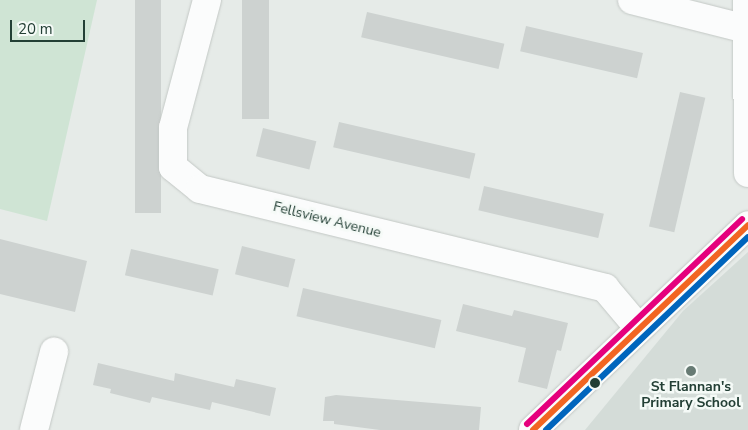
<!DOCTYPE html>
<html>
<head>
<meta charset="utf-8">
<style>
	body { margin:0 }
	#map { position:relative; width:748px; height:430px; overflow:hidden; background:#e6ebe8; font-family:"Nunito Sans",sans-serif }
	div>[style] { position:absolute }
	.built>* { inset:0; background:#d4dcd8 }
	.green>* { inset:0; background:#cfe4d4 }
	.building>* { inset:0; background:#cdd2d0; transform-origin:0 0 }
	.roads { filter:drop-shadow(0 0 1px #c3c8c5) drop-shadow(0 0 1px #c3c8c5) }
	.minor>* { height:28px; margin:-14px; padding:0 14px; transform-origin:14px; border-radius:14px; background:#fbfcfc }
	.bus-1>* { height:6px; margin:-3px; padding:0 3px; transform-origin:3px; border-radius:3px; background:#f26522 }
	.bus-2>* { height:6px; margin:-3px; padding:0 3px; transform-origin:3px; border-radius:3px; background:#0065bd }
	.bus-3>* { height:6px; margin:-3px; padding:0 3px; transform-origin:3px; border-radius:3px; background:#e5007d }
	.dots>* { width:14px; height:14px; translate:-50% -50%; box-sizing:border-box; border:2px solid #f5faf7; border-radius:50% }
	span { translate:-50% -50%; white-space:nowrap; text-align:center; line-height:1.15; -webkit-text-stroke:5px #f5faf7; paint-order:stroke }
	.street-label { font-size:14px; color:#233f35 }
	.poi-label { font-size:14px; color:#233f35; font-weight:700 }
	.scale { position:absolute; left:10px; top:20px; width:75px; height:22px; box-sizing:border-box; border:2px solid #233f35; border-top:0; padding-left:6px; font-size:15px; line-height:18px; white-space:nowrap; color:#233f35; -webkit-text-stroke:4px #f5faf7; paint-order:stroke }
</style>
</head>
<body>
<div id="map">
	<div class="built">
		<div style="clip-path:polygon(748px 252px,748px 430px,585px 430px,683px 311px)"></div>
	</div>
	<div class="green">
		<div style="clip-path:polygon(0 0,97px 0,47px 221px,0 209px)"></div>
	</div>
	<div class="building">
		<div style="left:135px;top:0;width:26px;height:213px"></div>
		<div style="left:242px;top:0;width:27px;height:119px"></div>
		<div style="left:367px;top:12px;width:141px;height:26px;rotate:13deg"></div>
		<div style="left:526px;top:26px;width:120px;height:26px;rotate:13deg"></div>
		<div style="left:680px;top:92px;width:26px;height:138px;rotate:13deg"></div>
		<div style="left:339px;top:122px;width:140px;height:26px;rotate:13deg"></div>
		<div style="left:263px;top:128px;width:55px;height:29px;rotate:14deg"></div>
		<div style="left:484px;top:186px;width:123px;height:25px;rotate:13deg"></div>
		<div style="clip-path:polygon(0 239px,87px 261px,75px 312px,0 294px)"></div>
		<div style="left:242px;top:246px;width:55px;height:29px;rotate:14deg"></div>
		<div style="left:131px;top:249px;width:90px;height:27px;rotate:13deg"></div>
		<div style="left:303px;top:288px;width:142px;height:29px;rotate:13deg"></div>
		<div style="clip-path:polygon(463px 304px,512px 316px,514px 310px,568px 323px,561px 351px,557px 350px,547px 389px,518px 382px,526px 348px,456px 331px)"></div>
		<div style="clip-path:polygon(98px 363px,174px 381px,175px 373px,234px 387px,236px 379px,276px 388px,270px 416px,212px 402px,210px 410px,152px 397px,150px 403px,110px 393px,111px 389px,93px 385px)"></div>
		<div style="clip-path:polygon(336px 395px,481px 407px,479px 430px,380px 430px,334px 424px,334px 421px,323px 421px,325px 397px)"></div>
	</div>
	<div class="roads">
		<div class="minor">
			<div style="left:207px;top:0;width:132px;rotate:104.9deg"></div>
			<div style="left:173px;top:128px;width:39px;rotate:90deg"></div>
			<div style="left:173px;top:167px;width:35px;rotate:39deg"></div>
			<div style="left:200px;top:189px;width:417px;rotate:13.7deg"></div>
			<div style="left:605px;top:288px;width:51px;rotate:49.8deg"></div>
			<div style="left:632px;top:0;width:119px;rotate:14.2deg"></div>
			<div style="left:747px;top:0;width:173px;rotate:89.7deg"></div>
			<div style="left:34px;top:430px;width:81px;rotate:-75.6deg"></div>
			<div style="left:533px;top:430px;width:297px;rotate:-43.6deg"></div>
		</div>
	</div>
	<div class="bus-1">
		<div style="left:533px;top:430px;width:297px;rotate:-43.6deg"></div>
	</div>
	<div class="bus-2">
		<div style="left:546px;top:430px;width:279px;rotate:-43.7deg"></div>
	</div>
	<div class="bus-3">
		<div style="left:527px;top:424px;width:297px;rotate:-43.6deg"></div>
	</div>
	<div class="dots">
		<div style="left:691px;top:371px;background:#677b74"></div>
		<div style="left:595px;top:383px;background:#233f35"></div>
	</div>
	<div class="street-label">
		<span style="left:327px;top:220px;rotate:14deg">Fellsview Avenue</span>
	</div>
	<div class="poi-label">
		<span style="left:691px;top:395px">St Flannan's<br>Primary School</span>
	</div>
	<div class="scale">20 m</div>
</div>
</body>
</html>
